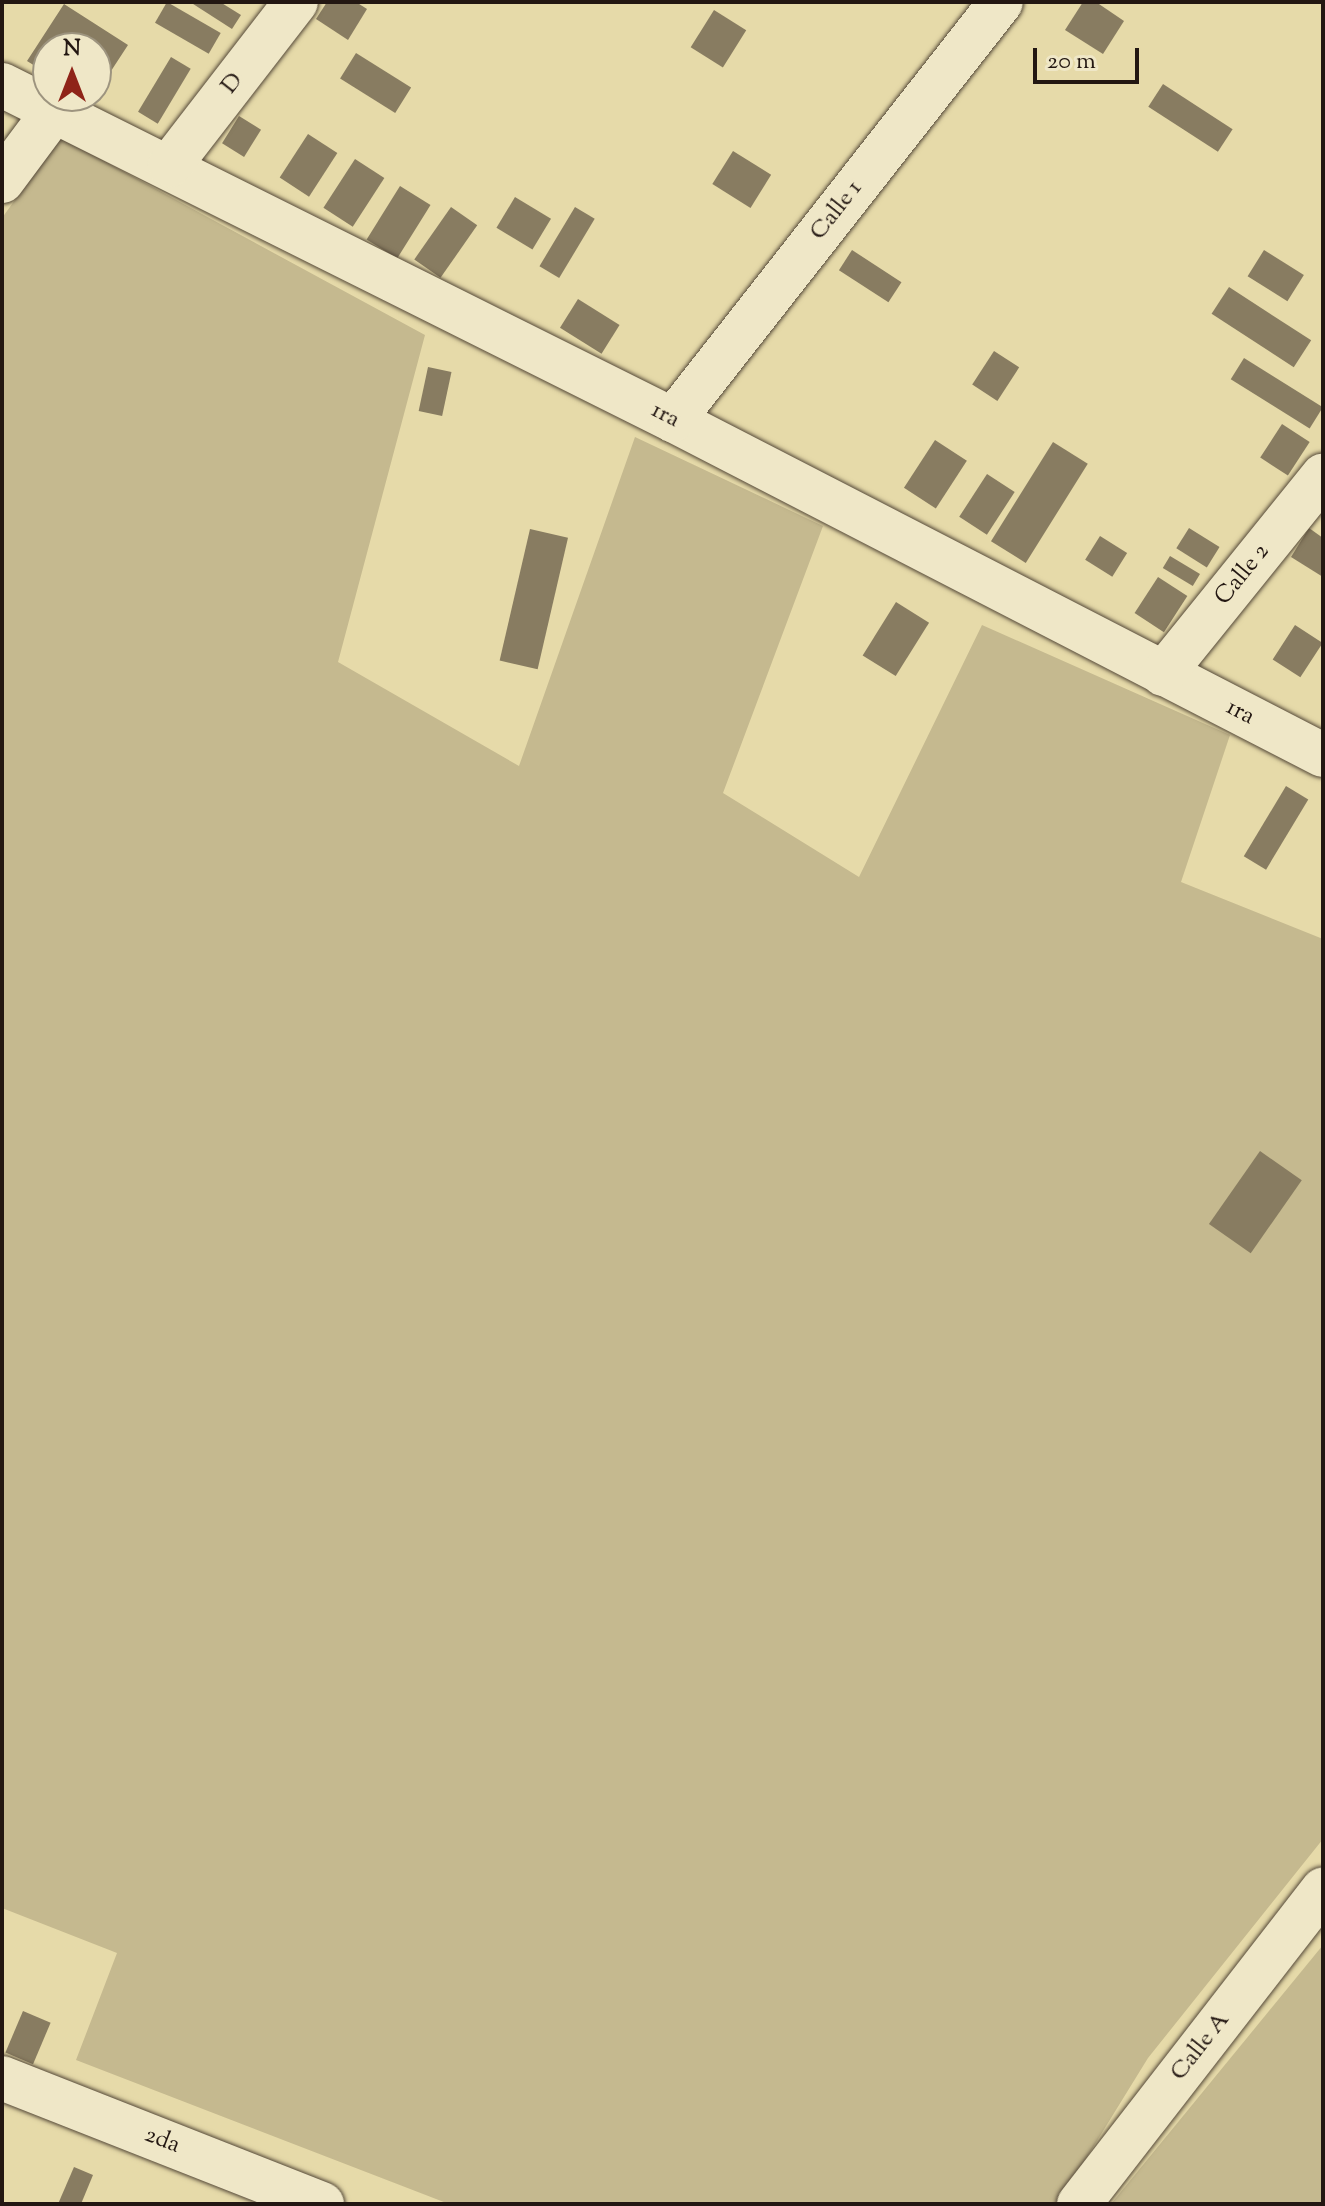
<!DOCTYPE html>
<html>
<head>
<meta charset="utf-8">
<style>
	body { margin:0 }
	#map { position:relative; width:1325px; height:2206px; overflow:hidden; background:#e6daa9; font-family:"Sorts Mill Goudy",serif }
	div>[style] { position:absolute }
	.green>* { inset:0; background:#c5b98f }
	.building>* { inset:0; background:#887c61; transform-origin:0 0 }
	.roads { filter:drop-shadow(0 0 2px #544838) drop-shadow(0 0 2px #544838) }
	.minor>* { height:44px; margin:-22px; padding:0 22px; transform-origin:22px; border-radius:22px; background:#efe7c7 }
	span { translate:-50% -50%; white-space:nowrap; text-align:center; line-height:1.15; -webkit-text-stroke:6px #efe7c7; paint-order:stroke }
	.street-label { font-size:24px; color:#231712 }
	.frame { position:absolute; inset:0; border:4px solid #231712; pointer-events:none }
	.north { position:absolute; left:32px; top:32px; width:80px; height:80px; box-sizing:border-box; background:#efe7c7; border:2px solid #9d947f; border-radius:50%; rotate:0deg; font-size:22px; font-weight:700; line-height:32px; text-align:center; color:#231712 }
	.north::after { content:''; display:block; margin:auto; width:28px; height:36px; background:#8f2418; clip-path:polygon(50% 0,100% 100%,50% 72%,0 100%) }
	.scale { position:absolute; left:1033px; top:48px; width:106px; height:36px; box-sizing:border-box; border:4px solid #231712; border-top:0; padding-left:10px; font-size:24px; line-height:28px; white-space:nowrap; color:#231712; -webkit-text-stroke:6px #efe7c7; paint-order:stroke }
</style>
</head>
<body>
<div id="map">
	<div class="green">
		<div style="clip-path:polygon(60px 137px,425px 335px,338px 662px,519px 766px,635px 437px,823px 526px,723px 793px,859px 877px,982px 625px,1230px 735px,1181px 882px,1323px 939px,1323px 1839px,1148px 2058px,1058px 2204px,449px 2204px,76px 2060px,117px 1953px,2px 1908px,2px 218px)"></div>
		<div style="clip-path:polygon(1323px 1945px,1323px 2204px,1111px 2204px)"></div>
	</div>
	<div class="building">
		<div style="left:167px;top:2px;width:62px;height:24px;rotate:30deg"></div>
		<div style="clip-path:polygon(190px 2px,220px 2px,241px 15px,232px 29px)"></div>
		<div style="clip-path:polygon(327px 2px,356px 2px,367px 9px,348px 40px,316px 19px)"></div>
		<div style="clip-path:polygon(1083px 2px,1096px 2px,1124px 21px,1103px 54px,1065px 30px)"></div>
		<div style="clip-path:polygon(64px 4px,128px 45px,96px 94px,96px 48px,48px 48px,48px 74px,27px 61px)"></div>
		<div style="left:714px;top:10px;width:38px;height:44px;rotate:32deg"></div>
		<div style="left:356px;top:53px;width:65px;height:30px;rotate:32deg"></div>
		<div style="left:171px;top:57px;width:23px;height:64px;rotate:31deg"></div>
		<div style="left:1163px;top:84px;width:83px;height:27px;rotate:33deg"></div>
		<div style="left:239px;top:116px;width:26px;height:32px;rotate:32deg"></div>
		<div style="left:308px;top:134px;width:35px;height:52px;rotate:33deg"></div>
		<div style="left:733px;top:151px;width:45px;height:39px;rotate:32deg"></div>
		<div style="left:355px;top:159px;width:35px;height:58px;rotate:33deg"></div>
		<div style="left:400px;top:186px;width:36px;height:63px;rotate:32deg"></div>
		<div style="left:515px;top:197px;width:42px;height:36px;rotate:31deg"></div>
		<div style="left:451px;top:207px;width:32px;height:64px;rotate:35deg"></div>
		<div style="left:575px;top:207px;width:23px;height:69px;rotate:31deg"></div>
		<div style="left:852px;top:250px;width:59px;height:24px;rotate:33deg"></div>
		<div style="left:1264px;top:250px;width:47px;height:31px;rotate:32deg"></div>
		<div style="left:1229px;top:287px;width:98px;height:32px;rotate:33deg"></div>
		<div style="left:578px;top:299px;width:49px;height:34px;rotate:32deg"></div>
		<div style="left:994px;top:351px;width:30px;height:40px;rotate:33deg"></div>
		<div style="left:1244px;top:358px;width:93px;height:25px;rotate:32deg"></div>
		<div style="left:428px;top:367px;width:24px;height:45px;rotate:12deg"></div>
		<div style="left:1282px;top:424px;width:33px;height:40px;rotate:33deg"></div>
		<div style="left:935px;top:440px;width:38px;height:57px;rotate:33deg"></div>
		<div style="left:1053px;top:442px;width:41px;height:117px;rotate:32deg"></div>
		<div style="left:987px;top:474px;width:33px;height:51px;rotate:33deg"></div>
		<div style="left:1189px;top:528px;width:36px;height:24px;rotate:32deg"></div>
		<div style="clip-path:polygon(1309px 528px,1323px 538px,1323px 577px,1291px 557px)"></div>
		<div style="left:530px;top:529px;width:39px;height:135px;rotate:13deg"></div>
		<div style="left:1100px;top:536px;width:32px;height:28px;rotate:32deg"></div>
		<div style="left:1170px;top:556px;width:35px;height:14px;rotate:31deg"></div>
		<div style="left:1158px;top:577px;width:35px;height:43px;rotate:33deg"></div>
		<div style="left:896px;top:602px;width:39px;height:63px;rotate:32deg"></div>
		<div style="left:1295px;top:625px;width:33px;height:41px;rotate:33deg"></div>
		<div style="left:1286px;top:786px;width:26px;height:82px;rotate:31deg"></div>
		<div style="left:1260px;top:1151px;width:51px;height:89px;rotate:35deg"></div>
		<div style="left:23px;top:2011px;width:30px;height:45px;rotate:23deg"></div>
		<div style="clip-path:polygon(74px 2167px,93px 2175px,81px 2204px,58px 2204px)"></div>
	</div>
	<div class="roads">
		<div class="minor">
			<div style="left:2px;top:85px;width:750px;rotate:26.53deg"></div>
			<div style="left:673px;top:420px;width:731px;rotate:27.27deg"></div>
			<div style="left:170px;top:165px;width:206px;rotate:-52.3deg"></div>
			<div style="left:2px;top:181px;width:89px;rotate:-53.3deg"></div>
			<div style="left:673px;top:420px;width:531px;rotate:-51.88deg"></div>
			<div style="left:1163px;top:674px;width:255px;rotate:-51.1deg"></div>
			<div style="left:2px;top:2078px;width:344px;rotate:21.5deg"></div>
			<div style="left:1079px;top:2204px;width:398px;rotate:-52.2deg"></div>
		</div>
	</div>
	<div class="street-label">
		<span style="left:233px;top:84px;rotate:-52deg">D</span>
		<span style="left:837px;top:211px;rotate:-52deg">Calle 1</span>
		<span style="left:665px;top:416px;rotate:27deg">1ra</span>
		<span style="left:1243px;top:575px;rotate:-51deg">Calle 2</span>
		<span style="left:1240px;top:713px;rotate:27deg">1ra</span>
		<span style="left:1201px;top:2047px;rotate:-52deg">Calle A</span>
		<span style="left:162px;top:2141px;rotate:21deg">2da</span>
	</div>
	<div class="frame"></div>
	<div class="north">N</div>
	<div class="scale">20 m</div>
</div>
</body>
</html>
